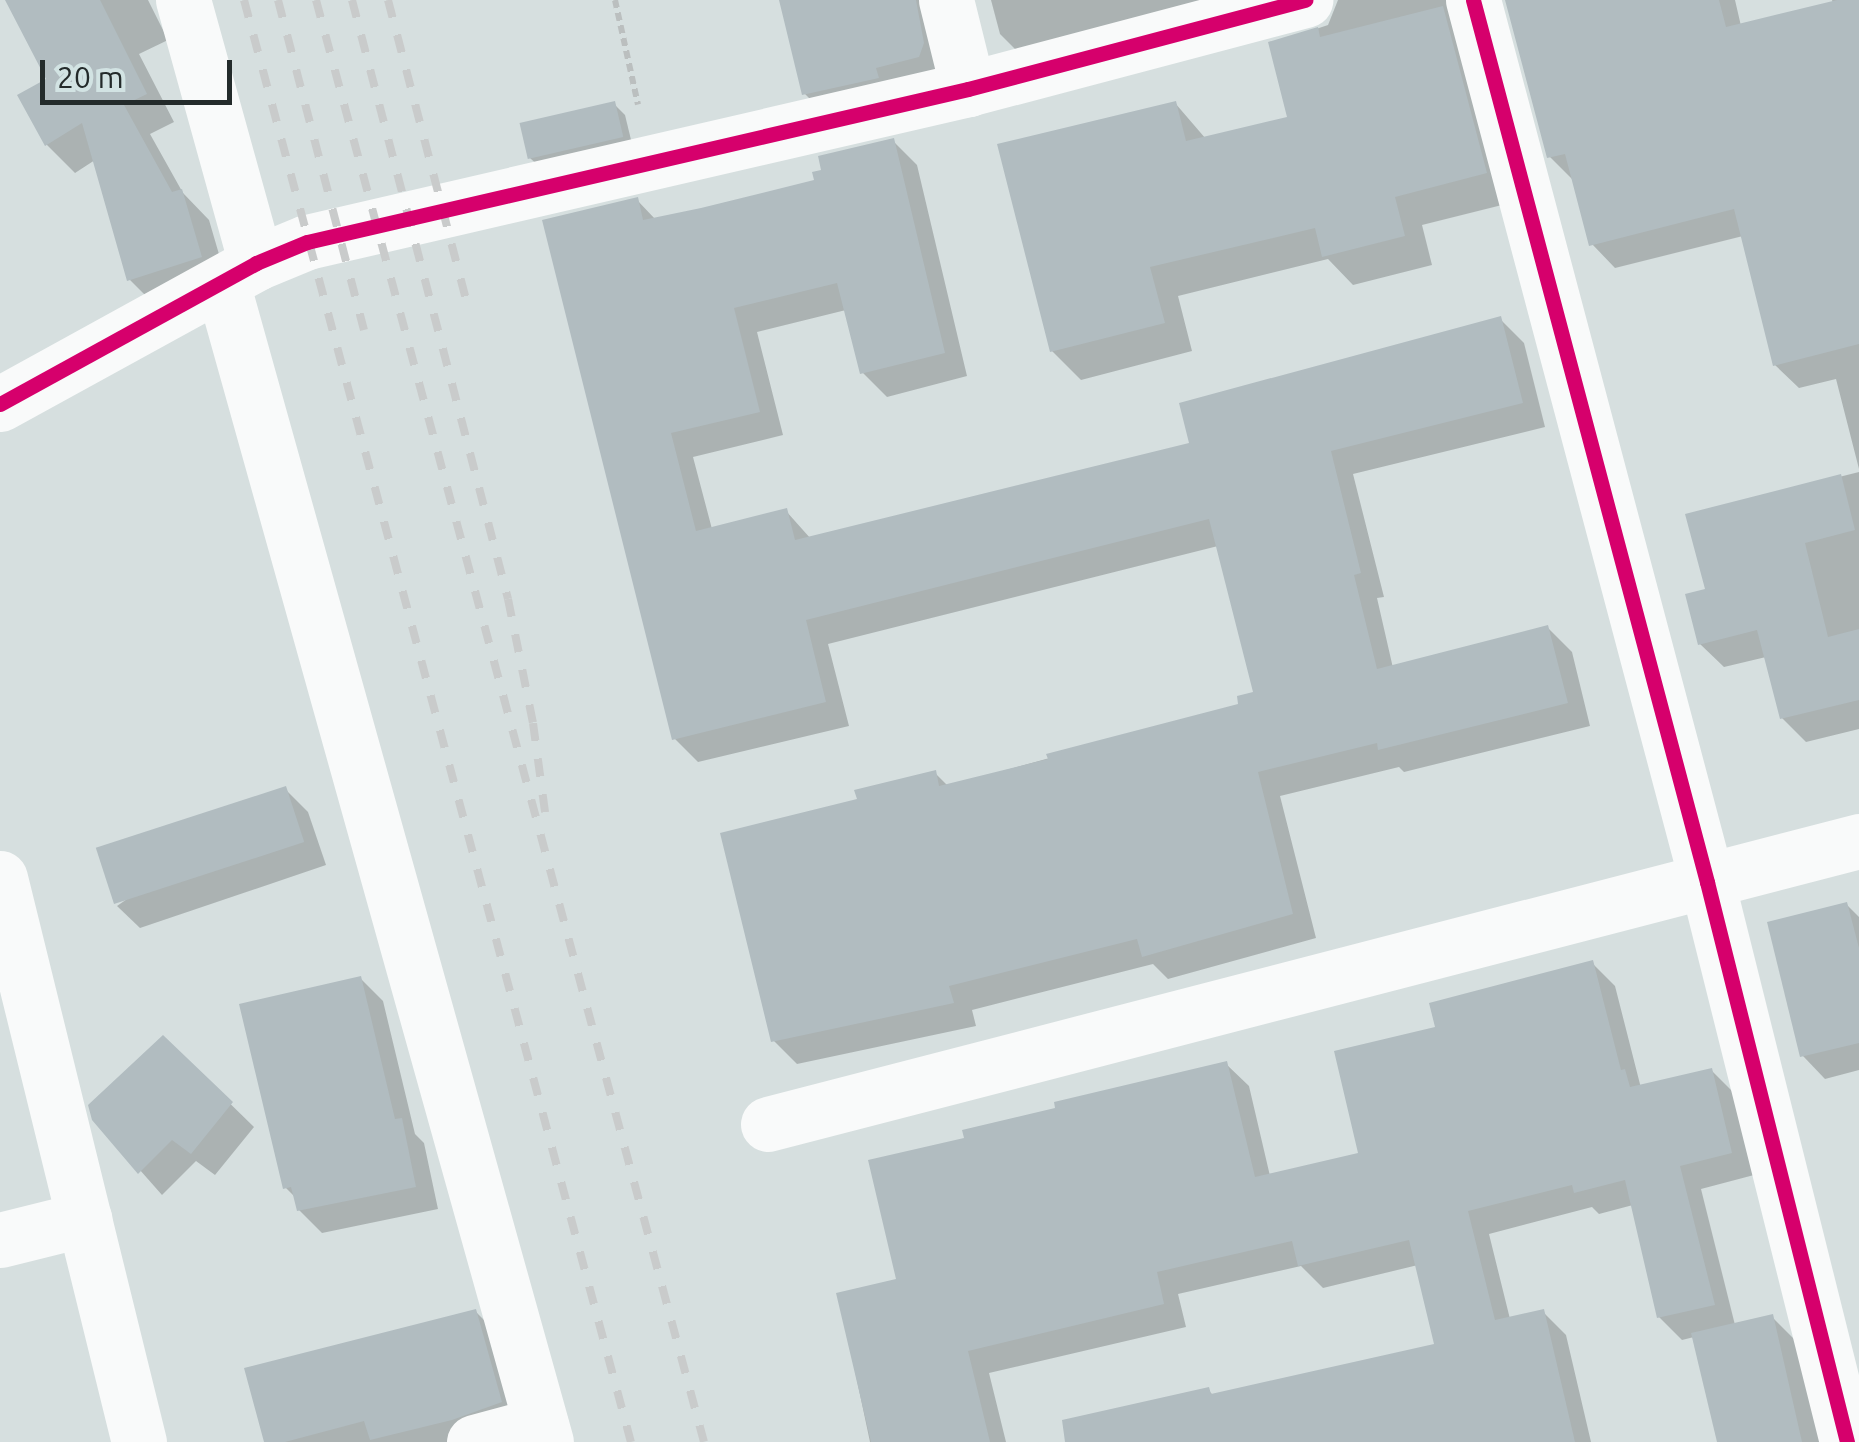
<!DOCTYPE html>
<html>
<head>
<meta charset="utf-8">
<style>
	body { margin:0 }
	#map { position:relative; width:1859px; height:1442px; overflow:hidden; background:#d6dfdf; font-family:Ubuntu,sans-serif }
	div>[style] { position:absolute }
	.shadow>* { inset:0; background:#0003 }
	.building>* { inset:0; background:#b1bcc0; transform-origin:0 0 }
	.path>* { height:6px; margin-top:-3px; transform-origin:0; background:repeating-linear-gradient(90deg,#bbbfbf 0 8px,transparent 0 13px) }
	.minor>* { height:55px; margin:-27.5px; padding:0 27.5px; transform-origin:27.5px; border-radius:27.5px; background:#f9fafa }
	.rail>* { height:8px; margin-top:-4px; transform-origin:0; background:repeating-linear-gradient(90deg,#c9cbcb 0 18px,transparent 0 36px) }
	.cycleway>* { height:15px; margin:-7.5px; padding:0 7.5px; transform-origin:7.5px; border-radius:7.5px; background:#d6006c }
	span { translate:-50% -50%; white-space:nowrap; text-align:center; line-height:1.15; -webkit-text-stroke:10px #d2e3e3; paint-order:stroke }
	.scale { position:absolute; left:40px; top:60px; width:192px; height:45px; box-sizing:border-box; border:5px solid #242b2b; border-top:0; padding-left:12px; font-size:30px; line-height:35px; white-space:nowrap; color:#242b2b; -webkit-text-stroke:8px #d2e3e3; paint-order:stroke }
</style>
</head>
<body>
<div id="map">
	<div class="shadow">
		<div style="clip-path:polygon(7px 0,148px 0,168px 40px,139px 54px,174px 122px,150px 134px,183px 193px,209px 220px,228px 285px,157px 307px,129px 279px,95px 160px,75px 173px,47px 145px,21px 96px,50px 80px)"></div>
		<div style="clip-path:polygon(781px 0,947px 0,946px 67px,828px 117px,805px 94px)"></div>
		<div style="clip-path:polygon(991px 0,1265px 0,1028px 62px,1000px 34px)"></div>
		<div style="clip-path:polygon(1338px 0,1450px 0,1514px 202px,1422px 225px,1432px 265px,1353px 285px,1328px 259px,1178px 296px,1192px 351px,1081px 380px,1052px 351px,1175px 103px,1206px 139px,1290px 119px,1271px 44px,1328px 25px)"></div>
		<div style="clip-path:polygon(1516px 0,1735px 0,1741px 26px,1833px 3px,1832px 0,1859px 0,1859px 469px,1836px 379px,1799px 388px,1775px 365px,1743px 236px,1615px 268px,1592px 244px,1573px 180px,1550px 157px)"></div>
		<div style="clip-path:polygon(614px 104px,625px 115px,633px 148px,542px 169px,530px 158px)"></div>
		<div style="clip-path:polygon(893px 141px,917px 165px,967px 376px,887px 397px,863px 373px,846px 310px,757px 332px,783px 435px,693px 457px,712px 529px,786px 511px,811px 539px,1192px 445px,1500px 319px,1524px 343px,1545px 427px,1353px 474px,1384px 597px,1377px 598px,1393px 668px,1548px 628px,1572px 652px,1590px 726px,1404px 772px,1399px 767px,1280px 796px,1316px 938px,1168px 979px,1153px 964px,972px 1010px,976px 1026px,797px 1064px,773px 1040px,860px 801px,935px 773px,948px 786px,1242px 705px,1256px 694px,1218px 546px,828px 644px,849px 726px,698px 762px,674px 738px,637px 200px,656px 220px,817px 181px)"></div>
		<div style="clip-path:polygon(1859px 472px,1859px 729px,1806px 742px,1782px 718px,1766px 657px,1724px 667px,1700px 644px,1708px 591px,1688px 515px)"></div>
		<div style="clip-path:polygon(285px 789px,308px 812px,326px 865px,140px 928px,117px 906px)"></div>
		<div style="clip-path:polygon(1847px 905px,1859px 917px,1859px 1070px,1825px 1079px,1803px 1056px)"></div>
		<div style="clip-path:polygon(1592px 963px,1615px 986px,1641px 1088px,1711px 1070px,1734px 1093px,1754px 1175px,1701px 1189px,1735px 1325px,1772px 1317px,1800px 1345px,1823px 1442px,1719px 1442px,1694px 1337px,1682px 1340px,1659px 1317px,1633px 1205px,1599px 1214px,1592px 1207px,1489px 1234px,1510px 1319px,1543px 1312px,1566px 1335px,1591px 1442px,1097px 1442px,1208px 1390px,1214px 1396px,1438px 1346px,1418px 1265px,1323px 1288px,1301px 1266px,1178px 1294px,1186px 1327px,989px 1373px,1006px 1442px,870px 1442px,839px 1295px,899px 1281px,967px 1140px,1226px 1064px,1249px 1086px,1270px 1176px,1361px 1155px,1438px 1029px)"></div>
		<div style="clip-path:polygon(360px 978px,383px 1001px,415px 1134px,424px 1143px,438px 1209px,322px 1233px,299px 1210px,297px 1199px,285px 1187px)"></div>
		<div style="clip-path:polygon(163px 1038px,254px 1127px,215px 1175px,196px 1161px,162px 1195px,94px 1118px)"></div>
		<div style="clip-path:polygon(475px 1311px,497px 1333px,522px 1423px,458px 1442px,266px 1442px)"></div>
	</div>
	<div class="building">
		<div style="clip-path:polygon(5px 0,100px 0,147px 94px,124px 105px,172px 192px,182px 189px,202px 257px,127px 281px,82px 123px,45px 146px,17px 95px,46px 79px)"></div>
		<div style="clip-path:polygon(779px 0,916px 0,924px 43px,919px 57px,876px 68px,879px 78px,802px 95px)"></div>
		<div style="clip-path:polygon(1505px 0,1719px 0,1726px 27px,1837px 0,1859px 0,1859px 344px,1773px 366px,1734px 209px,1589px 246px,1565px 154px,1547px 158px)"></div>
		<div style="clip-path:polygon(1443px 6px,1487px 173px,1395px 197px,1405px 236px,1322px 257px,1315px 228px,1150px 267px,1165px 323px,1050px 352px,997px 144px,1176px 101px,1186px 141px,1287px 117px,1268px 42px,1318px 27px,1320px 37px)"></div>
		<div style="left:615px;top:101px;width:37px;height:98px;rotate:77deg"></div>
		<div style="clip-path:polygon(894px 138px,945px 353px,860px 374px,837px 283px,734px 308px,760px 412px,671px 433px,696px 531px,787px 508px,795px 540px,1189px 443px,1179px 403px,1501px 316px,1523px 403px,1331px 451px,1361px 573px,1354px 575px,1377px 669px,1548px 625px,1568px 703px,1378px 750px,1377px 743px,1258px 772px,1293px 914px,1142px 957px,1137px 939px,949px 986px,954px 1003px,771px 1042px,720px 833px,857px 799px,854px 790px,936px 770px,939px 786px,1048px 759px,1046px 754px,1238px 704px,1237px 696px,1253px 692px,1209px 519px,806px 620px,826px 702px,672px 740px,542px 220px,638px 197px,643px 220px,701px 208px,814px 180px,812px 172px,821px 170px,818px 156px)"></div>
		<div style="clip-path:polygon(1841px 474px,1855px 530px,1805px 543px,1828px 637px,1859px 629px,1859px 700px,1780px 719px,1757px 630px,1698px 645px,1685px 594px,1705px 589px,1685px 514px)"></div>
		<div style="left:286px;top:786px;width:59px;height:200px;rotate:72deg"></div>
		<div style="clip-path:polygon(1847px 902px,1859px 948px,1859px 1043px,1800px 1057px,1767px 922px)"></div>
		<div style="clip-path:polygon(1593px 960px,1621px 1070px,1625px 1069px,1630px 1087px,1712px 1068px,1732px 1153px,1680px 1166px,1715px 1305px,1657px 1318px,1625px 1180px,1574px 1193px,1572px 1185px,1468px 1211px,1495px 1320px,1544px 1309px,1575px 1442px,1065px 1442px,1062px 1420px,1209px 1387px,1211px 1394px,1434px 1344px,1409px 1240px,1298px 1266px,1292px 1241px,1157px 1272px,1164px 1304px,968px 1351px,990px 1442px,871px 1442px,836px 1293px,896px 1279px,868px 1160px,964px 1138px,962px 1130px,1055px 1108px,1054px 1102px,1227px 1061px,1255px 1177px,1358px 1153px,1334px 1051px,1435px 1027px,1429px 1003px)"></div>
		<div style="clip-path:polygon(361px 976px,395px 1119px,402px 1118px,416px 1187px,297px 1211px,291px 1187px,283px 1189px,239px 1004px)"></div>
		<div style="clip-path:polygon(163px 1035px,233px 1102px,191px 1154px,172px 1140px,138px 1174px,92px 1120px,88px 1105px)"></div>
		<div style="clip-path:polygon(476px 1309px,502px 1402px,452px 1420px,370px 1440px,364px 1421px,285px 1442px,264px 1442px,244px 1368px)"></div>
		<div style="clip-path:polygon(1773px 1314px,1802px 1442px,1717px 1442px,1691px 1333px)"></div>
	</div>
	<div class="path">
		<div style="left:615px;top:0;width:107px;rotate:77.6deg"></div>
	</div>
	<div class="minor">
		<div style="left:183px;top:0;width:273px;rotate:74.5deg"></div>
		<div style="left:946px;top:0;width:92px;rotate:76.1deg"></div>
		<div style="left:1473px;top:0;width:913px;rotate:75.14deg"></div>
		<div style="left:1707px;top:882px;width:577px;rotate:75.96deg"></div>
		<div style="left:222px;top:283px;width:1203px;rotate:74.38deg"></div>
		<div style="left:0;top:404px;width:292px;rotate:-28.8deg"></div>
		<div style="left:256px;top:263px;width:55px;rotate:-22.4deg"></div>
		<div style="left:307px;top:242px;width:678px;rotate:-13.03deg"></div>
		<div style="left:968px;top:89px;width:349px;rotate:-14.8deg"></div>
		<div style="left:0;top:878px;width:581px;rotate:76.16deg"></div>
		<div style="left:768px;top:1124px;width:1127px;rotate:-14.54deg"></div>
		<div style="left:0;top:1240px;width:87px;rotate:-14deg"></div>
		<div style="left:474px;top:1442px;width:69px;rotate:-15deg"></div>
	</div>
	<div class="rail">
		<div style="left:244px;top:0;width:1493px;rotate:74.98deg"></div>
		<div style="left:278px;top:0;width:341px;rotate:75.4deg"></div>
		<div style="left:316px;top:0;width:1493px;rotate:74.94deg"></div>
		<div style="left:352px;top:0;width:619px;rotate:75.4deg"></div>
		<div style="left:508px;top:599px;width:126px;rotate:78.6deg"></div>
		<div style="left:533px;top:723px;width:90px;rotate:82.3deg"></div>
		<div style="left:388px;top:0;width:313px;rotate:75.4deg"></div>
	</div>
	<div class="cycleway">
		<div style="left:1473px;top:0;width:913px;rotate:75.14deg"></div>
		<div style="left:1707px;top:882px;width:577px;rotate:75.96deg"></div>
		<div style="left:0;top:404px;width:292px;rotate:-28.8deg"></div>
		<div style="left:256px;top:263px;width:55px;rotate:-22.4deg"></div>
		<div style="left:307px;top:242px;width:678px;rotate:-13.03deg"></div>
		<div style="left:968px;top:89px;width:349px;rotate:-14.8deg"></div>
	</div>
	<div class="scale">20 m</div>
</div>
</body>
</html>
